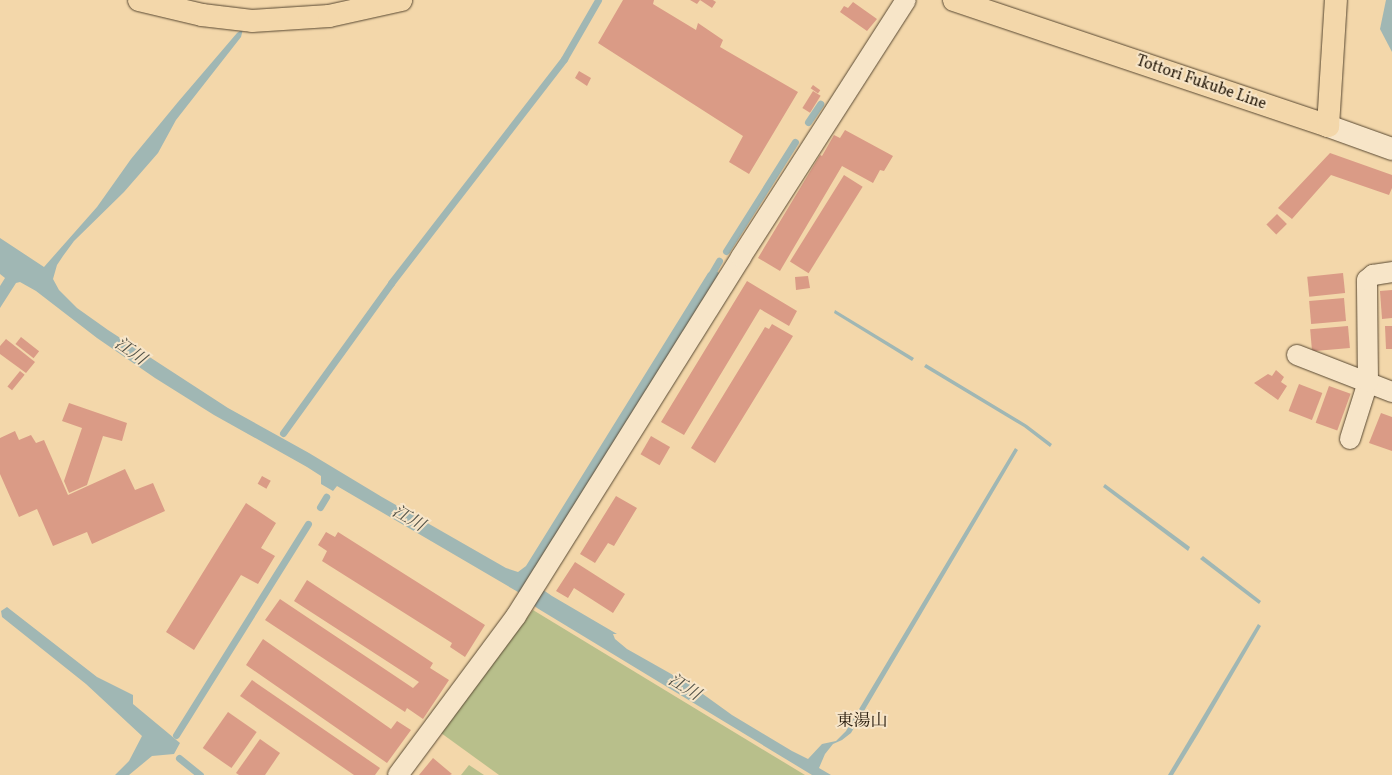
<!DOCTYPE html>
<html>
<head>
<meta charset="utf-8">
<style>
	body { margin:0 }
	#map { position:relative; width:1392px; height:775px; overflow:hidden; background:#f3d7aa; font-family:Vollkorn,"Noto Serif JP",serif }
	div>[style] { position:absolute }
	.green>* { inset:0; background:#b8bf8b }
	.water>* { inset:0; background:#a0b7b4 }
	.stream>* { height:7px; margin:-3.5px; padding:0 3.5px; transform-origin:3.5px; border-radius:3.5px; background:#a0b7b4 }
	.building>* { inset:0; background:#da9b86; transform-origin:0 0 }
	.roads { filter:drop-shadow(0 0 1px #584832) drop-shadow(0 0 1px #584832) }
	.minor>* { height:20px; margin:-10px; padding:0 10px; transform-origin:10px; border-radius:10px; background:#f7e5c8 }
	.secondary>* { height:22px; margin:-11px; padding:0 11px; transform-origin:11px; border-radius:11px; background:#f7e5c8 }
	.primary>* { height:22px; margin:-11px; padding:0 11px; transform-origin:11px; border-radius:11px; background:#f3d7aa }
	span { translate:-50% -50%; white-space:nowrap; text-align:center; line-height:1.15; -webkit-text-stroke:4px #f7e5c8; paint-order:stroke }
	.street-label { font-size:16px; color:#25190a }
	.water-label { font-size:17px; color:#505046; font-style:italic }
	.neighbourhood-label { font-size:17px; color:#25190a }
</style>
</head>
<body>
<div id="map">
	<div class="green">
		<div style="clip-path:polygon(533px 610px,805px 775px,499px 775px,441px 733px)"></div>
		<div style="clip-path:polygon(469px 765px,484px 775px,461px 775px)"></div>
	</div>
	<div class="water">
		<div style="clip-path:polygon(1386px 0,1392px 0,1392px 52px,1380px 29px)"></div>
		<div style="clip-path:polygon(243px 29px,241px 37px,176px 120px,158px 153px,124px 192px,74px 241px,63px 256px,57px 265px,53px 279px,59px 290px,77px 308px,108px 330px,228px 408px,309px 453px,382px 497px,506px 568px,518px 572px,526px 566px,708px 273px,714px 269px,719px 273px,530px 581px,552px 596px,617px 634px,613px 634px,615px 639px,627px 649px,689px 684px,732px 715px,792px 751px,808px 759px,822px 744px,836px 741px,846px 731px,1015px 448px,1018px 450px,851px 733px,842px 740px,833px 744px,825px 754px,819px 768px,831px 775px,812px 775px,537px 608px,518px 592px,337px 486px,333px 491px,321px 484px,321px 476px,307px 467px,214px 415px,155px 378px,97px 338px,36px 291px,20px 282px,16px 283px,0 308px,0 286px,5px 278px,0 274px,0 238px,44px 267px,97px 207px,131px 159px,178px 102px,237px 33px)"></div>
		<div style="clip-path:polygon(835px 310px,914px 358px,912px 361px,834px 313px)"></div>
		<div style="clip-path:polygon(926px 364px,1027px 425px,1052px 444px,1050px 447px,1024px 427px,924px 367px)"></div>
		<div style="clip-path:polygon(1105px 484px,1190px 547px,1188px 551px,1103px 487px)"></div>
		<div style="clip-path:polygon(1203px 556px,1261px 601px,1259px 604px,1200px 559px)"></div>
		<div style="clip-path:polygon(7px 607px,97px 677px,133px 695px,133px 704px,180px 743px,174px 754px,152px 756px,129px 775px,115px 775px,129px 761px,142px 736px,86px 684px,2px 617px,1px 611px)"></div>
		<div style="clip-path:polygon(1258px 624px,1261px 626px,1198px 734px,1173px 775px,1168px 775px)"></div>
	</div>
	<div class="stream">
		<div style="left:808px;top:122px;width:22px;rotate:-56deg"></div>
		<div style="left:726px;top:251px;width:129px;rotate:-57.7deg"></div>
		<div style="left:709px;top:278px;width:20px;rotate:-60deg"></div>
		<div style="left:283px;top:433px;width:185px;rotate:-54.2deg"></div>
		<div style="left:391px;top:283px;width:283px;rotate:-52.3deg"></div>
		<div style="left:564px;top:59px;width:68px;rotate:-60deg"></div>
		<div style="left:320px;top:507px;width:12px;rotate:-59deg"></div>
		<div style="left:176px;top:735px;width:249px;rotate:-58deg"></div>
		<div style="left:179px;top:758px;width:27px;rotate:39deg"></div>
	</div>
	<div class="building">
		<div style="clip-path:polygon(623px 0,654px 0,653px 4px,696px 30px,698px 23px,723px 40px,720px 47px,798px 92px,749px 174px,729px 162px,743px 136px,598px 43px)"></div>
		<div style="clip-path:polygon(690px 0,713px 0,716px 2px,712px 8px,700px 0,697px 4px)"></div>
		<div style="clip-path:polygon(853px 2px,877px 19px,867px 31px,840px 12px,844px 6px,848px 8px)"></div>
		<div style="clip-path:polygon(579px 71px,591px 78px,587px 86px,575px 78px)"></div>
		<div style="left:813px;top:85px;width:9px;height:4px;rotate:36deg"></div>
		<div style="left:813px;top:91px;width:9px;height:20px;rotate:32deg"></div>
		<div style="clip-path:polygon(845px 130px,893px 156px,884px 171px,880px 170px,873px 183px,842px 166px,780px 271px,758px 258px,820px 155px,822px 156px,834px 135px,840px 138px)"></div>
		<div style="clip-path:polygon(1330px 153px,1392px 175px,1392px 188px,1389px 195px,1331px 175px,1292px 219px,1278px 208px)"></div>
		<div style="left:844px;top:175px;width:22px;height:102px;rotate:32deg"></div>
		<div style="left:1277px;top:214px;width:14px;height:15px;rotate:45deg"></div>
		<div style="left:1343px;top:273px;width:20px;height:36px;rotate:84deg"></div>
		<div style="clip-path:polygon(808px 276px,810px 288px,796px 290px,795px 277px)"></div>
		<div style="clip-path:polygon(747px 281px,797px 311px,789px 326px,760px 309px,684px 435px,661px 422px)"></div>
		<div style="clip-path:polygon(1392px 290px,1392px 318px,1382px 319px,1380px 291px)"></div>
		<div style="left:1344px;top:298px;width:23px;height:35px;rotate:85deg"></div>
		<div style="clip-path:polygon(772px 324px,793px 336px,715px 463px,691px 448px,765px 327px,769px 329px)"></div>
		<div style="left:1348px;top:326px;width:22px;height:38px;rotate:85deg"></div>
		<div style="clip-path:polygon(1385px 326px,1392px 326px,1392px 349px,1386px 349px)"></div>
		<div style="left:21px;top:337px;width:23px;height:9px;rotate:38deg"></div>
		<div style="clip-path:polygon(6px 339px,35px 362px,26px 373px,0 354px,0 346px)"></div>
		<div style="clip-path:polygon(1276px 370px,1284px 377px,1281px 382px,1287px 386px,1278px 400px,1254px 383px,1268px 374px,1272px 376px)"></div>
		<div style="left:20px;top:371px;width:6px;height:20px;rotate:39deg"></div>
		<div style="left:1299px;top:384px;width:25px;height:29px;rotate:21deg"></div>
		<div style="left:1329px;top:386px;width:23px;height:39px;rotate:20deg"></div>
		<div style="clip-path:polygon(69px 403px,127px 423px,122px 441px,103px 436px,87px 485px,69px 493px,64px 481px,82px 428px,62px 421px)"></div>
		<div style="clip-path:polygon(1381px 413px,1392px 417px,1392px 451px,1369px 443px)"></div>
		<div style="clip-path:polygon(15px 431px,19px 440px,31px 435px,36px 443px,44px 440px,68px 495px,125px 469px,135px 490px,153px 483px,165px 511px,92px 544px,87px 532px,53px 546px,37px 509px,19px 517px,0 474px,0 438px)"></div>
		<div style="left:651px;top:436px;width:22px;height:21px;rotate:30deg"></div>
		<div style="left:262px;top:476px;width:10px;height:9px;rotate:29deg"></div>
		<div style="clip-path:polygon(616px 496px,637px 508px,614px 546px,608px 543px,595px 563px,580px 554px)"></div>
		<div style="clip-path:polygon(246px 503px,276px 523px,261px 548px,275px 556px,258px 584px,241px 575px,194px 650px,166px 632px)"></div>
		<div style="clip-path:polygon(326px 532px,335px 537px,338px 532px,485px 625px,465px 657px,450px 647px,452px 643px,322px 561px,327px 551px,318px 545px)"></div>
		<div style="clip-path:polygon(575px 562px,625px 594px,613px 613px,574px 588px,568px 598px,556px 591px)"></div>
		<div style="clip-path:polygon(307px 580px,433px 663px,430px 668px,449px 680px,423px 719px,407px 708px,405px 712px,265px 620px,280px 599px,413px 688px,419px 682px,294px 601px)"></div>
		<div style="clip-path:polygon(263px 639px,391px 729px,397px 721px,411px 730px,387px 763px,246px 665px)"></div>
		<div style="clip-path:polygon(252px 680px,380px 768px,375px 775px,354px 775px,240px 696px)"></div>
		<div style="left:228px;top:712px;width:35px;height:44px;rotate:35deg"></div>
		<div style="clip-path:polygon(260px 739px,280px 753px,265px 775px,239px 775px,236px 773px)"></div>
		<div style="clip-path:polygon(433px 758px,452px 774px,450px 775px,419px 775px)"></div>
	</div>
	<div class="roads">
		<div class="minor">
			<div style="left:1297px;top:355px;width:102px;rotate:21.3deg"></div>
			<div style="left:1350px;top:439px;width:60px;rotate:-72.5deg"></div>
			<div style="left:1368px;top:382px;width:102px;rotate:-90.6deg"></div>
			<div style="left:1367px;top:280px;width:8px;rotate:-40deg"></div>
			<div style="left:1373px;top:275px;width:19px;rotate:-9deg"></div>
			<div style="left:398px;top:775px;width:198px;rotate:-53.4deg"></div>
			<div style="left:516px;top:616px;width:424px;rotate:-57.9deg"></div>
			<div style="left:741px;top:257px;width:305px;rotate:-57.3deg"></div>
		</div>
		<div class="secondary">
			<div style="left:1328px;top:126px;width:68px;rotate:19.8deg"></div>
		</div>
		<div class="primary">
			<div style="left:139px;top:0;width:65px;rotate:13.4deg"></div>
			<div style="left:202px;top:15px;width:50px;rotate:6.8deg"></div>
			<div style="left:252px;top:21px;width:77px;rotate:-3.7deg"></div>
			<div style="left:329px;top:16px;width:74px;rotate:-12.5deg"></div>
			<div style="left:954px;top:0;width:395px;rotate:18.6deg"></div>
			<div style="left:1328px;top:126px;width:126px;rotate:-86.4deg"></div>
		</div>
	</div>
	<div class="street-label">
		<span style="left:1201px;top:83px;rotate:19deg">Tottori Fukube Line</span>
	</div>
	<div class="water-label">
		<span style="left:130px;top:352px;rotate:35deg">江川</span>
		<span style="left:408px;top:519px;rotate:30deg">江川</span>
		<span style="left:684px;top:688px;rotate:32deg">江川</span>
	</div>
	<div class="neighbourhood-label">
		<span style="left:862px;top:722px">東湯山</span>
	</div>
</div>
</body>
</html>
